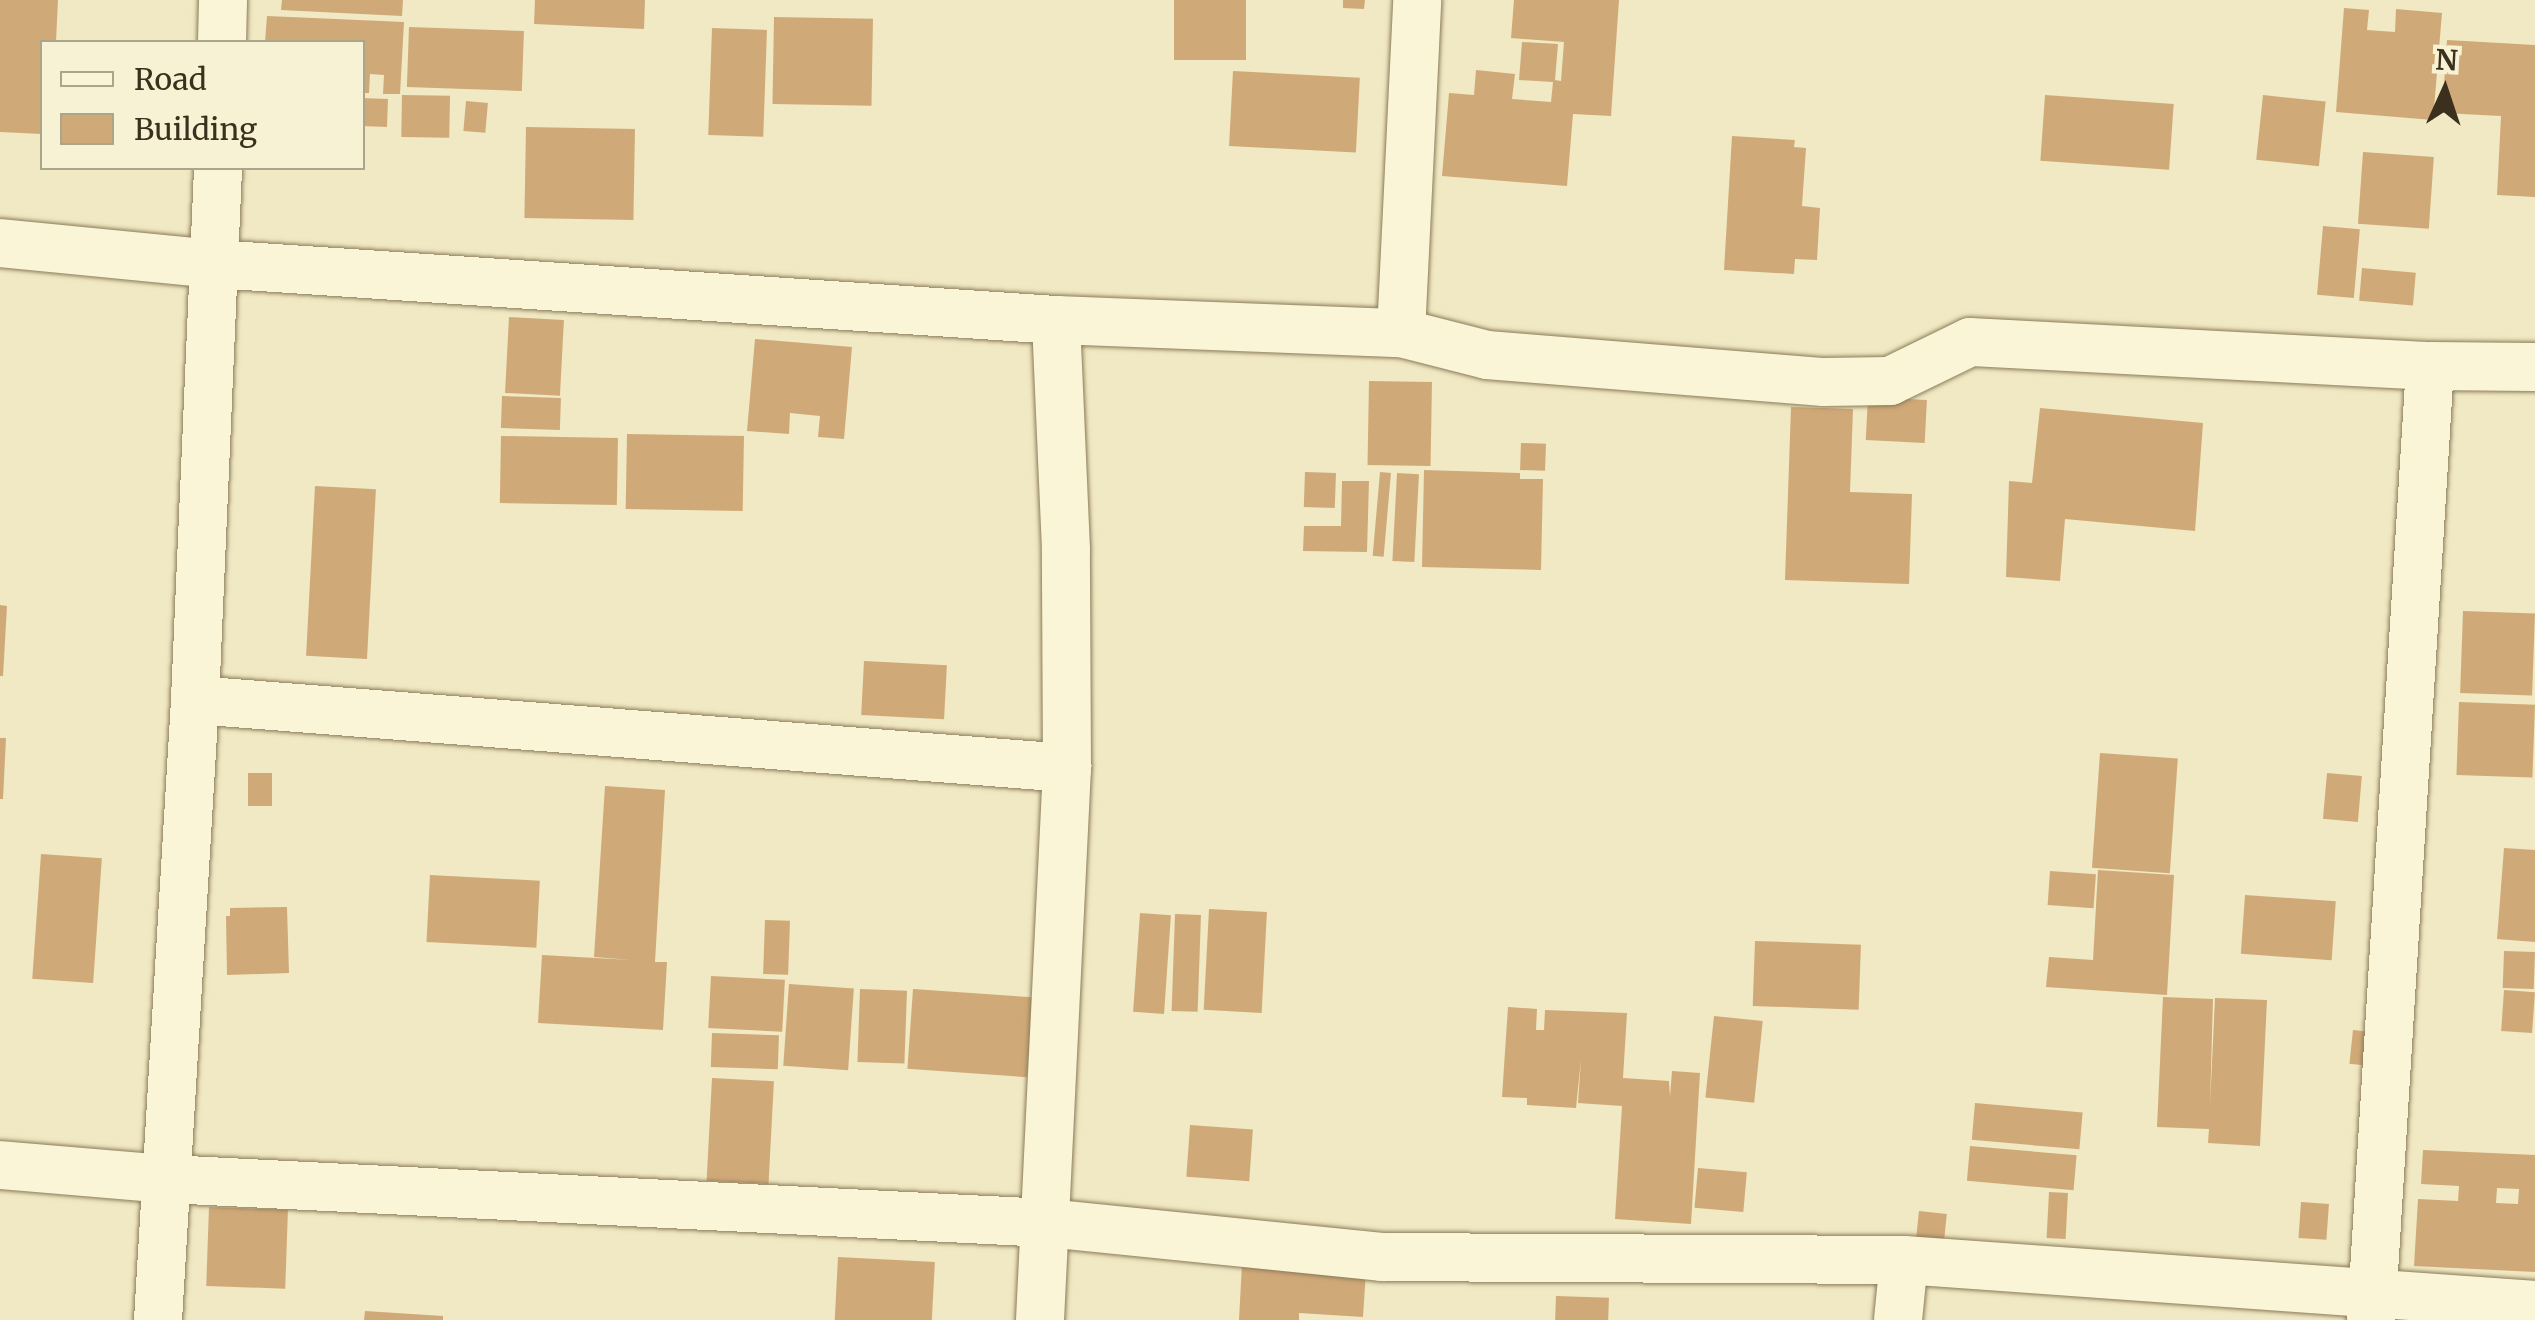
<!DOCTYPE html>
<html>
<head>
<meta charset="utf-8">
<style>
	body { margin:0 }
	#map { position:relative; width:2535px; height:1320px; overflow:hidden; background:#f0e9c3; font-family:Merriweather,serif }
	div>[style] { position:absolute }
	.building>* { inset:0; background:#d0a978; transform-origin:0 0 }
	.roads { filter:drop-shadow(0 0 2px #8b7b59) drop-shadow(0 0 2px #8b7b59) }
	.minor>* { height:48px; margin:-24px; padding:0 24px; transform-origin:24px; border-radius:24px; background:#faf5d7 }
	span { translate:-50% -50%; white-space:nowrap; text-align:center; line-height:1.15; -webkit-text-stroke:8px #f7f2d3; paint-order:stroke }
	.legend { position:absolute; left:40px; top:40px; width:325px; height:130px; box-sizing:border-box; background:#f7f2d3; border:2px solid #aca48b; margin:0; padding:12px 18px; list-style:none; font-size:30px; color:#3b301e }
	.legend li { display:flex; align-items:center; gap:20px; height:50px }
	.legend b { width:50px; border:2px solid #aca48b }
	.north { position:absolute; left:2395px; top:40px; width:100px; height:100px; -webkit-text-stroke:8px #f7f2d3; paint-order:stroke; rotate:3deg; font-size:28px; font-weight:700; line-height:40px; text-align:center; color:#3b301e }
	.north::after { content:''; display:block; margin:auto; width:35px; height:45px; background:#3b301e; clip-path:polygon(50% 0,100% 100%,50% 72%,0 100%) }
</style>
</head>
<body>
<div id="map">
	<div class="building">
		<div style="clip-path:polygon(0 0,58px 0,56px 42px,42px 42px,42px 134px,0 132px)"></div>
		<div style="clip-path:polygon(282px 0,403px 0,402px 16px,281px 10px)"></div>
		<div style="clip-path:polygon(535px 0,645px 0,644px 29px,534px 24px)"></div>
		<div style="left:1174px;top:0;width:72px;height:60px"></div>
		<div style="clip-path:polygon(1343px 0,1365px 0,1364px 9px,1343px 8px)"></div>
		<div style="clip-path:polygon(1514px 0,1619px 0,1611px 116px,1573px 114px,1567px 186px,1442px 176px,1449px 93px,1474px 95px,1476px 70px,1515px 74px,1512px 99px,1551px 102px,1553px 82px,1519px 80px,1522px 42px,1558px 44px,1555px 80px,1561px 81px,1564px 42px,1511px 38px)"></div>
		<div style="clip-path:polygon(2344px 8px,2369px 10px,2367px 30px,2395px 32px,2396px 9px,2442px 13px,2433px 120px,2336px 112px)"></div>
		<div style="clip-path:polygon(267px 16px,404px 22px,400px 94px,383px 94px,384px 75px,370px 74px,369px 93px,362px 93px,362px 42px,265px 42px)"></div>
		<div style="left:774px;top:17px;width:99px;height:87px;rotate:1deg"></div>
		<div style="left:409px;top:27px;width:115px;height:60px;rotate:2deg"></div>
		<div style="left:712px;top:28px;width:55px;height:107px;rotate:2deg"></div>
		<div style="clip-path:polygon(2447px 40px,2535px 45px,2535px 197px,2497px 195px,2501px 116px,2442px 113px)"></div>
		<div style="left:1233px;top:71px;width:127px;height:75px;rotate:3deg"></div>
		<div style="left:402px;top:95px;width:48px;height:42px;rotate:1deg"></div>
		<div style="left:2045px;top:95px;width:129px;height:66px;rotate:4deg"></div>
		<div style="left:2263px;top:95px;width:63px;height:65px;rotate:6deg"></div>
		<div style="left:362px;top:98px;width:26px;height:28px;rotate:2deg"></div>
		<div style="left:466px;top:101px;width:22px;height:30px;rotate:5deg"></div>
		<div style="left:526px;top:127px;width:109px;height:91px;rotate:1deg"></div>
		<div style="clip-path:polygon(1732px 136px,1795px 140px,1794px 147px,1806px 148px,1802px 206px,1820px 208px,1817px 260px,1795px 259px,1794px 274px,1724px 270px)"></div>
		<div style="left:2363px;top:152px;width:71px;height:72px;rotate:4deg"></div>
		<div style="left:2323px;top:226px;width:37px;height:69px;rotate:5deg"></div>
		<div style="left:2362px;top:268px;width:54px;height:33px;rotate:5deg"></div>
		<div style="left:509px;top:317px;width:55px;height:76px;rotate:3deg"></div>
		<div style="clip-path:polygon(755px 339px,852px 347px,844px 439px,818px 437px,820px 416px,790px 413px,789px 434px,747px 431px)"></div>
		<div style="left:1369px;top:381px;width:63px;height:84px;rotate:1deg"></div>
		<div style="left:502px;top:396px;width:59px;height:32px;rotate:2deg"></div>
		<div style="left:1868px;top:397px;width:59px;height:43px;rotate:3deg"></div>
		<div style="clip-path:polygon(1791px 407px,1853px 409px,1850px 492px,1912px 494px,1909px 584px,1785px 580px)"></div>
		<div style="clip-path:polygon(2040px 408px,2203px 423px,2195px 531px,2065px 519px,2060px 581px,2006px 577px,2009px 481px,2032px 483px)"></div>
		<div style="left:627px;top:434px;width:117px;height:75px;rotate:1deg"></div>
		<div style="left:501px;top:436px;width:117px;height:67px;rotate:1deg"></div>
		<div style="left:1521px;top:443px;width:25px;height:27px;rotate:2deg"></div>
		<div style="clip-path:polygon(1424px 470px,1520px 473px,1520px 479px,1543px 479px,1541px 570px,1422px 567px)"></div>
		<div style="left:1305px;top:472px;width:31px;height:35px;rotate:2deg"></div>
		<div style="left:1380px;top:472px;width:11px;height:84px;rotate:5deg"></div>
		<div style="left:1397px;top:473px;width:22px;height:88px;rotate:3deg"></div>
		<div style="clip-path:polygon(1342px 481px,1369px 481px,1367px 552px,1303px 551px,1304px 526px,1341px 526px)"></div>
		<div style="left:315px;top:486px;width:61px;height:170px;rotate:3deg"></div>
		<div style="clip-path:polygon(0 605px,7px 606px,3px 676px,0 676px)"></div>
		<div style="left:2463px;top:611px;width:72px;height:82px;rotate:2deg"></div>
		<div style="left:864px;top:661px;width:83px;height:54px;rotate:3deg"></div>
		<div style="left:2459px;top:702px;width:76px;height:73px;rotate:2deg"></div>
		<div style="clip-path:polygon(0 738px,6px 738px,3px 799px,0 799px)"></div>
		<div style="left:2100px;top:753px;width:78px;height:115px;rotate:4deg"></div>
		<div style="left:248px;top:773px;width:24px;height:33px"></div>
		<div style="left:2327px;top:773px;width:35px;height:46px;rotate:5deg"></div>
		<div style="clip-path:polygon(605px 786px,665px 790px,655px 962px,667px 962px,663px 1030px,538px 1023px,542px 955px,632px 960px,594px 957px)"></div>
		<div style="clip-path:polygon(2504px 848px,2535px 850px,2535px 942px,2497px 939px)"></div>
		<div style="left:41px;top:854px;width:61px;height:125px;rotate:4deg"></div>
		<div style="clip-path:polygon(2098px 870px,2174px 875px,2167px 995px,2046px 987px,2049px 957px,2093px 960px)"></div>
		<div style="left:2050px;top:871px;width:46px;height:34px;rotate:4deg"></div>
		<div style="left:430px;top:875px;width:110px;height:67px;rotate:3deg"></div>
		<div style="left:2245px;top:895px;width:91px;height:59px;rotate:4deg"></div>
		<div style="clip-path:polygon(287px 907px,289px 973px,227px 975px,226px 916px,230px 916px,230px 908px)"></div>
		<div style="left:1209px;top:909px;width:58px;height:101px;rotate:3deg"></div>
		<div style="left:1140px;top:913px;width:31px;height:99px;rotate:4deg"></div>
		<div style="left:1175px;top:914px;width:26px;height:97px;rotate:2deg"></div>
		<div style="left:765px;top:920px;width:25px;height:54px;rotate:2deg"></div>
		<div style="left:1755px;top:941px;width:106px;height:65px;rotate:2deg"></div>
		<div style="left:2504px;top:951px;width:31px;height:37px;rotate:2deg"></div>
		<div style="left:711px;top:976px;width:74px;height:52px;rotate:3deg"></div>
		<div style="left:789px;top:984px;width:65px;height:82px;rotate:4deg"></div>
		<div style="left:860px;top:989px;width:47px;height:73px;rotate:2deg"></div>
		<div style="left:913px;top:989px;width:120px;height:80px;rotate:4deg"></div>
		<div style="left:2504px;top:990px;width:31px;height:41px;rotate:4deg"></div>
		<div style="clip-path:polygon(2163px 997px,2213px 999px,2210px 1106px,2215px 998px,2267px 1000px,2260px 1146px,2208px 1143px,2209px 1129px,2157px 1127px)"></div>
		<div style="clip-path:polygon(1508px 1007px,1537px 1009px,1536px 1030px,1544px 1030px,1545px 1010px,1627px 1013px,1623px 1078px,1669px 1081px,1670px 1097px,1672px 1071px,1700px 1073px,1691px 1224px,1615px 1219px,1622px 1106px,1578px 1103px,1581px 1059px,1576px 1108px,1527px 1105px,1527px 1098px,1502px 1097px)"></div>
		<div style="left:1714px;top:1016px;width:49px;height:82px;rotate:6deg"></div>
		<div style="left:2353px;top:1030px;width:28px;height:34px;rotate:6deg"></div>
		<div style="left:712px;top:1033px;width:67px;height:34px;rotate:2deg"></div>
		<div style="left:712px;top:1078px;width:62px;height:103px;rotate:3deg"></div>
		<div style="left:1975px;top:1103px;width:108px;height:37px;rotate:5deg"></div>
		<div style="left:1190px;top:1125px;width:63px;height:52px;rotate:4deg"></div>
		<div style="left:1970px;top:1146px;width:107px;height:35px;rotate:5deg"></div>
		<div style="clip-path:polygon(evenodd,2423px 1150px,2535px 1155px,2535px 1272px,2414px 1266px,2418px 1199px,2458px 1201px,2459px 1186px,2421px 1184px,2423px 1150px,2497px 1188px,2519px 1189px,2518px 1204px,2496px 1203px,2497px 1188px)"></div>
		<div style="left:1698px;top:1168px;width:49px;height:40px;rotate:5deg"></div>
		<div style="left:2049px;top:1192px;width:19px;height:46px;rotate:3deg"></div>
		<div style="left:2301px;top:1202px;width:28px;height:36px;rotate:4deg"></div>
		<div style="left:209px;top:1207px;width:79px;height:79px;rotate:2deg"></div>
		<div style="left:1919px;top:1211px;width:28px;height:34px;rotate:6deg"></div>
		<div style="left:838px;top:1257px;width:97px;height:63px;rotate:3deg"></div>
		<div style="clip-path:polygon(1242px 1264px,1366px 1271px,1363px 1317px,1299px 1313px,1299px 1320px,1239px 1320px)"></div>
		<div style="left:1556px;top:1296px;width:53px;height:24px;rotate:2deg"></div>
		<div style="clip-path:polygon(365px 1311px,443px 1316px,443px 1320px,364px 1320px)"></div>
	</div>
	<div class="roads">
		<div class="minor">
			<div style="left:222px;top:42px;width:42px;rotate:-88.6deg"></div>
			<div style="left:0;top:243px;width:216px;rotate:5.6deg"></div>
			<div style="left:215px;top:264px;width:843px;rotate:3.81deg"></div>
			<div style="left:1056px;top:320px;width:345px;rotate:2.2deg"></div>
			<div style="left:1401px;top:333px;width:89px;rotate:14.3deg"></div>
			<div style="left:1487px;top:355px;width:338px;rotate:4.6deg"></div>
			<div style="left:1824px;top:382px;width:66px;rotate:-0.9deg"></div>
			<div style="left:1890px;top:381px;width:89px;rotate:-26deg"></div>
			<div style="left:1970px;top:342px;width:461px;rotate:3deg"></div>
			<div style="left:2430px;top:366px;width:105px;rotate:0.5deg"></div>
			<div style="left:1401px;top:333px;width:333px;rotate:-87.2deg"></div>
			<div style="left:195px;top:700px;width:875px;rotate:4.46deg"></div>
			<div style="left:0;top:1165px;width:168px;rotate:4.8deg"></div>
			<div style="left:167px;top:1179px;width:881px;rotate:2.86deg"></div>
			<div style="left:1047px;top:1223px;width:337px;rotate:5.8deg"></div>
			<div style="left:1382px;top:1257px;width:522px;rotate:0.33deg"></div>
			<div style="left:1904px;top:1260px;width:633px;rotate:4.08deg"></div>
			<div style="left:158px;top:1320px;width:621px;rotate:-86.58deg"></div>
			<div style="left:195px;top:700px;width:532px;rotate:-87.52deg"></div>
			<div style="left:1040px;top:1320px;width:553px;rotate:-87.2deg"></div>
			<div style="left:1067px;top:768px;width:218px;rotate:-90.3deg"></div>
			<div style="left:1066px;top:550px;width:230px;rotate:-92.5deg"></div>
			<div style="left:1898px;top:1320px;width:60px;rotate:-84.3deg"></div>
			<div style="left:2371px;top:1320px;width:956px;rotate:-86.46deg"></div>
		</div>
	</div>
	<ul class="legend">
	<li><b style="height:12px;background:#faf5d7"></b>Road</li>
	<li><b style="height:28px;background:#d0a978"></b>Building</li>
	</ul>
	<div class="north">N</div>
</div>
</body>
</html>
